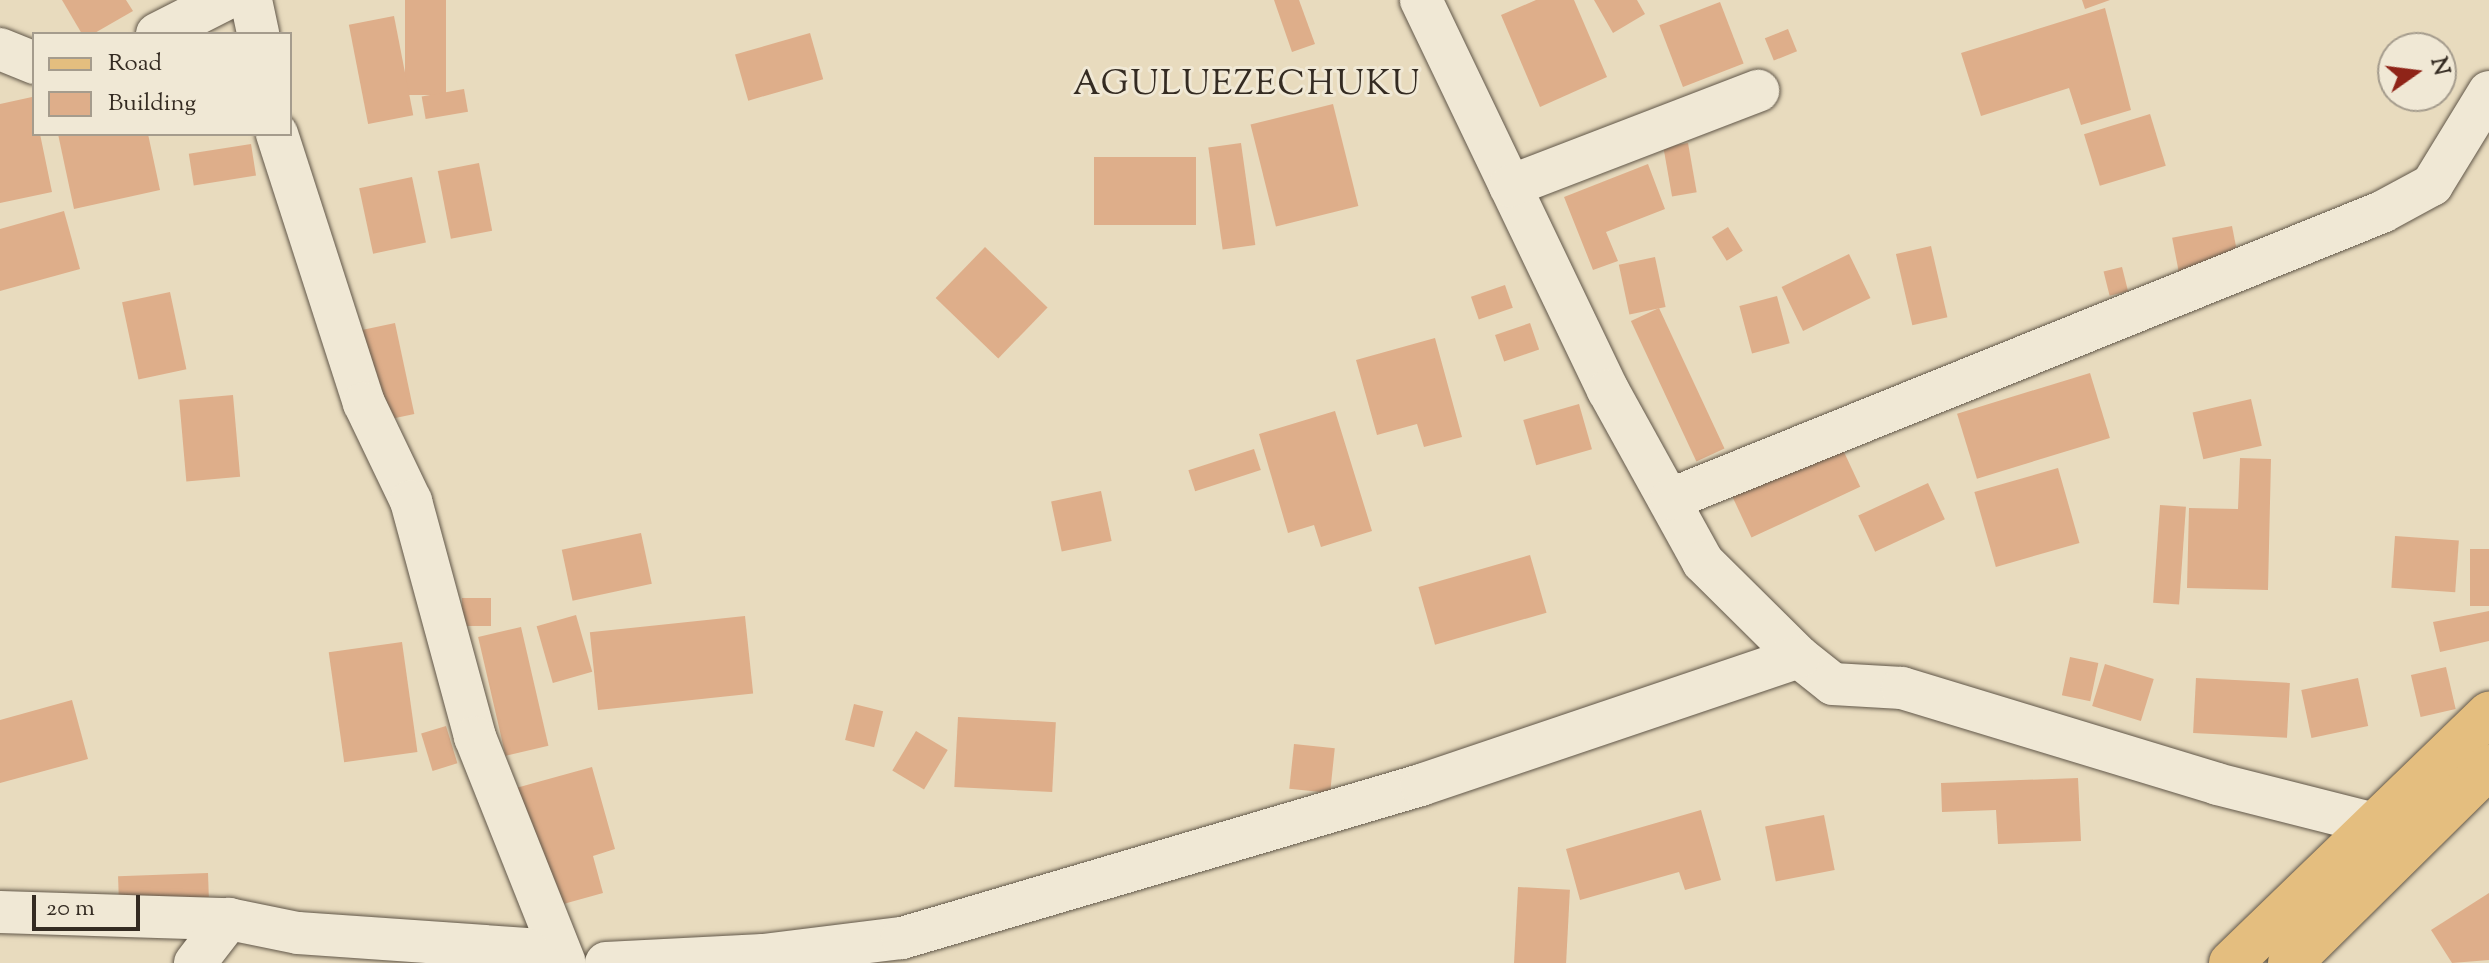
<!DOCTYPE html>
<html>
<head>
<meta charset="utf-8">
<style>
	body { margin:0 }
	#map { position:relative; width:2489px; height:963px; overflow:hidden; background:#e8dbbe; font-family:"Sorts Mill Goudy",serif }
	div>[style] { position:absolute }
	.building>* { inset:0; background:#deae8a; transform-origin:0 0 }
	.roads { filter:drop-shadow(0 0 2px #615749) drop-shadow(0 0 2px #615749) }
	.minor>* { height:42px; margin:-21px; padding:0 21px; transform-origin:21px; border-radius:21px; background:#f0e8d5 }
	.primary>* { height:44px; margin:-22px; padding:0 22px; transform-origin:22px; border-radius:22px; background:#e4be7f }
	span { translate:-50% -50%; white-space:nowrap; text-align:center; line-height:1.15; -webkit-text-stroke:6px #f0e8d5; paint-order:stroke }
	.quarter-label { font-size:34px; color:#342b22; letter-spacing:2px }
	.legend { position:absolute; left:32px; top:32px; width:260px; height:104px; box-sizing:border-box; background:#f0e8d5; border:2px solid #a59c8d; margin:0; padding:10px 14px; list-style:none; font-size:24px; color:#342b22 }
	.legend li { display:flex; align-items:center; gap:16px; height:40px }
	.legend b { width:40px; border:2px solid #a59c8d }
	.north { position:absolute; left:2377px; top:32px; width:80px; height:80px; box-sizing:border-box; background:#f0e8d5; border:2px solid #a59c8d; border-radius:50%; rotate:76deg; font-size:22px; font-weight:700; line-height:32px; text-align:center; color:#342b22 }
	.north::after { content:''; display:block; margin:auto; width:28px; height:36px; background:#8f2418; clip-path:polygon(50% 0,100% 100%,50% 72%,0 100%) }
	.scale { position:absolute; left:32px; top:895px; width:108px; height:36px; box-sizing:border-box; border:4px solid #342b22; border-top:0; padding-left:10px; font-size:24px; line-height:28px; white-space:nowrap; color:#342b22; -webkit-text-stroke:6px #f0e8d5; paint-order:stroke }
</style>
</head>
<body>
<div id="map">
	<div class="building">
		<div style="clip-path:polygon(62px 0,126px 0,133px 11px,93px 34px,82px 34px)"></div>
		<div style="left:405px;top:0;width:41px;height:95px"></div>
		<div style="clip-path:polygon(1274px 0,1299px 0,1315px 44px,1292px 52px)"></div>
		<div style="clip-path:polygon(1536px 0,1574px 0,1607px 77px,1540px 107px,1501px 15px)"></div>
		<div style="clip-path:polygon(1594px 0,1637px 0,1645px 14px,1613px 33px)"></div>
		<div style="clip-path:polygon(2082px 0,2110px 0,2085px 9px)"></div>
		<div style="left:1720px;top:2px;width:66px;height:65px;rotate:69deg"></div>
		<div style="clip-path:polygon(2105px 8px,2131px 110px,2081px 125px,2069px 88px,1981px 116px,1961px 53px)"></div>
		<div style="left:394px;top:16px;width:101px;height:46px;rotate:79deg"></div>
		<div style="left:1788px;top:29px;width:24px;height:25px;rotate:68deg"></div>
		<div style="left:810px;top:33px;width:48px;height:78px;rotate:74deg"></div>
		<div style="left:464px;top:89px;width:23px;height:43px;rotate:80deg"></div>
		<div style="clip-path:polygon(32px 97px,34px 134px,40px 134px,52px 192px,0 203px,0 104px)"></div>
		<div style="left:1333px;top:104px;width:105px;height:85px;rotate:76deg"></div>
		<div style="left:2150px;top:114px;width:54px;height:69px;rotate:73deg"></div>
		<div style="clip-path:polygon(58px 134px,148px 134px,160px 190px,74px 209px)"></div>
		<div style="left:1241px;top:143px;width:103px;height:33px;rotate:82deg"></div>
		<div style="left:1688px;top:143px;width:50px;height:25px;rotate:80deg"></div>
		<div style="left:251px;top:144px;width:32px;height:63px;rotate:81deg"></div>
		<div style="left:1196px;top:157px;width:68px;height:102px;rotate:90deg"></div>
		<div style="left:479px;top:163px;width:69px;height:42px;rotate:79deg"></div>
		<div style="clip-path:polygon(1648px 164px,1665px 209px,1606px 232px,1618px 261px,1593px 270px,1564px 197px)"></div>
		<div style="left:412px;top:177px;width:67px;height:54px;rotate:78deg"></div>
		<div style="clip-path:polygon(64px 211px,80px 269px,0 291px,0 229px)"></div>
		<div style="left:2232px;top:226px;width:37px;height:61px;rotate:79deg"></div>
		<div style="left:1728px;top:227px;width:28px;height:19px;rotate:58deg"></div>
		<div style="left:1931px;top:246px;width:73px;height:36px;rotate:77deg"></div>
		<div style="left:985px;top:247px;width:87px;height:71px;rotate:44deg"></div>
		<div style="left:1849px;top:254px;width:49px;height:75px;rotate:64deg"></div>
		<div style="left:1655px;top:257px;width:51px;height:37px;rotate:78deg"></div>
		<div style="left:2122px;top:267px;width:25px;height:19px;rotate:76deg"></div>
		<div style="left:1505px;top:285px;width:24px;height:36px;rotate:71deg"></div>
		<div style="left:170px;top:292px;width:79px;height:49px;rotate:78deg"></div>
		<div style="left:1777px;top:296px;width:49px;height:39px;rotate:75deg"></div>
		<div style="left:1659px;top:308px;width:155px;height:31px;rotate:65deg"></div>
		<div style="left:395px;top:323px;width:93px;height:41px;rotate:78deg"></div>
		<div style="left:1530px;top:323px;width:28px;height:37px;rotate:71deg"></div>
		<div style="clip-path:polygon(1435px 338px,1462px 437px,1424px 447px,1417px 424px,1377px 435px,1356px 360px)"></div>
		<div style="left:2090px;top:373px;width:68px;height:139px;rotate:73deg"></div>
		<div style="left:233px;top:395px;width:82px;height:54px;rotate:85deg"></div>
		<div style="left:2251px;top:399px;width:48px;height:60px;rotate:77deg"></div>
		<div style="left:1579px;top:404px;width:47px;height:58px;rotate:74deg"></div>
		<div style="clip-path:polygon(1335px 411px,1372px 531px,1321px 547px,1314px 525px,1288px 533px,1259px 434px)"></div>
		<div style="left:1837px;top:437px;width:55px;height:120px;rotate:65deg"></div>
		<div style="left:1254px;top:449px;width:22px;height:69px;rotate:72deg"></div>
		<div style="clip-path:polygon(2240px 458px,2271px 459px,2268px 590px,2187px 588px,2189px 508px,2238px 509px)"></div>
		<div style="left:2058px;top:468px;width:78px;height:87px;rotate:74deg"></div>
		<div style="left:1928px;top:483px;width:40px;height:77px;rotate:65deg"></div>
		<div style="left:1101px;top:491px;width:51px;height:51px;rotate:78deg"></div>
		<div style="left:2160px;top:505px;width:26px;height:98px;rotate:4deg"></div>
		<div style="left:641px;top:533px;width:52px;height:81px;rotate:78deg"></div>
		<div style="left:2395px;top:536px;width:64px;height:52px;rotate:4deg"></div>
		<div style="left:2470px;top:549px;width:19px;height:57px"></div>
		<div style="left:1530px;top:555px;width:60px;height:116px;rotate:74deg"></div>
		<div style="left:462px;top:598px;width:29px;height:28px"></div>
		<div style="clip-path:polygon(2489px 611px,2489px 641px,2440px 652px,2433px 622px)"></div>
		<div style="left:576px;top:615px;width:59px;height:41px;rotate:74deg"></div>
		<div style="left:745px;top:616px;width:78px;height:156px;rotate:84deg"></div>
		<div style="left:521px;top:627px;width:122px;height:44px;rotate:77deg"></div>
		<div style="left:402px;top:642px;width:111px;height:74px;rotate:82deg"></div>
		<div style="left:2070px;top:657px;width:29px;height:39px;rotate:12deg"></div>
		<div style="left:2105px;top:664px;width:51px;height:44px;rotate:17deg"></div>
		<div style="left:2446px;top:667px;width:43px;height:36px;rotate:77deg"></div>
		<div style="left:2196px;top:678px;width:94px;height:55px;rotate:3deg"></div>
		<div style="left:2358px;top:678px;width:49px;height:58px;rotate:78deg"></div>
		<div style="clip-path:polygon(72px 700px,88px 759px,0 783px,0 720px)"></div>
		<div style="left:854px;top:704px;width:30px;height:37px;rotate:14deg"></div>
		<div style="left:958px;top:717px;width:98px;height:70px;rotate:3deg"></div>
		<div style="left:446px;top:726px;width:39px;height:26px;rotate:73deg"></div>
		<div style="left:916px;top:731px;width:37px;height:46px;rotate:31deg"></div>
		<div style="left:1294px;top:744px;width:41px;height:45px;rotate:6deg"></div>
		<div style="clip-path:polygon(592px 767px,615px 849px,593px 856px,603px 893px,549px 908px,516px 788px)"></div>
		<div style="clip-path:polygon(2078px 778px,2081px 841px,1998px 844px,1996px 810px,1942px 812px,1941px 783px)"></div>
		<div style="clip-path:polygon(1701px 810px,1721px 880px,1685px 890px,1679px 872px,1580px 900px,1566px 849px)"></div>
		<div style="left:1824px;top:815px;width:56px;height:60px;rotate:79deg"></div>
		<div style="left:208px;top:873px;width:24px;height:90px;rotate:88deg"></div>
		<div style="left:1518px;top:887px;width:52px;height:76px;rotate:3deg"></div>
		<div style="clip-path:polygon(2489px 893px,2489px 960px,2452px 963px,2431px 930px)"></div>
	</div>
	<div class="roads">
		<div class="minor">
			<div style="left:251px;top:0;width:35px;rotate:78deg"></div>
			<div style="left:1421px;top:0;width:433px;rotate:64.4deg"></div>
			<div style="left:1608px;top:390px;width:196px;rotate:61.1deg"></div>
			<div style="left:1703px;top:562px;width:135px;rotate:44.7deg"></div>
			<div style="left:1799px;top:657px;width:43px;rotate:38.5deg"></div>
			<div style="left:1833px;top:684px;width:69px;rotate:3.3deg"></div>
			<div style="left:1902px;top:688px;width:329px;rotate:16.9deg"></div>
			<div style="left:2217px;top:784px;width:163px;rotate:14.2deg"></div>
			<div style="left:157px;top:34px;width:75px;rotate:-26.9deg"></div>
			<div style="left:0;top:49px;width:37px;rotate:22deg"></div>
			<div style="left:277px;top:134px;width:283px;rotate:72.1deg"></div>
			<div style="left:364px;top:403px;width:109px;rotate:64.4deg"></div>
			<div style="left:411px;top:501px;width:245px;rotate:74.8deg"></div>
			<div style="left:475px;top:737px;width:243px;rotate:68.3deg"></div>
			<div style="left:1510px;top:186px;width:266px;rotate:-21deg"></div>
			<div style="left:1671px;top:499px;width:767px;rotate:-21.98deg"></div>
			<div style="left:2382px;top:212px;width:57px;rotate:-28.4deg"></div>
			<div style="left:2432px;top:185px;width:109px;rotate:-58.5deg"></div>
			<div style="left:0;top:912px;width:229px;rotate:1.8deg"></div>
			<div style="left:229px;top:919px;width:70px;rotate:11.5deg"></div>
			<div style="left:298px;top:933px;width:229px;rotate:4deg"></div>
			<div style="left:526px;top:949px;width:20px;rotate:45deg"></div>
			<div style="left:195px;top:963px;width:56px;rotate:-52.3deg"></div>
			<div style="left:606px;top:963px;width:157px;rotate:-2.9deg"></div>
			<div style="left:763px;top:955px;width:140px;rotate:-7deg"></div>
			<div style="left:902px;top:938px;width:541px;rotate:-16.43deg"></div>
			<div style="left:1421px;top:785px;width:399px;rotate:-18.7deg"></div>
		</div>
		<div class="primary">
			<div style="left:2231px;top:963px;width:359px;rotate:-44deg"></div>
			<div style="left:2290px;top:963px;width:279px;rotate:-44.6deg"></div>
		</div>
	</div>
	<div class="quarter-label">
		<span style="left:1247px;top:86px">AGULUEZECHUKU</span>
	</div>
	<ul class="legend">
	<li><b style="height:10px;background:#e4be7f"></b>Road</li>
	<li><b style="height:22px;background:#deae8a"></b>Building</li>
	</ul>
	<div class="north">N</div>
	<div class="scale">20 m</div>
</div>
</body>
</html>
